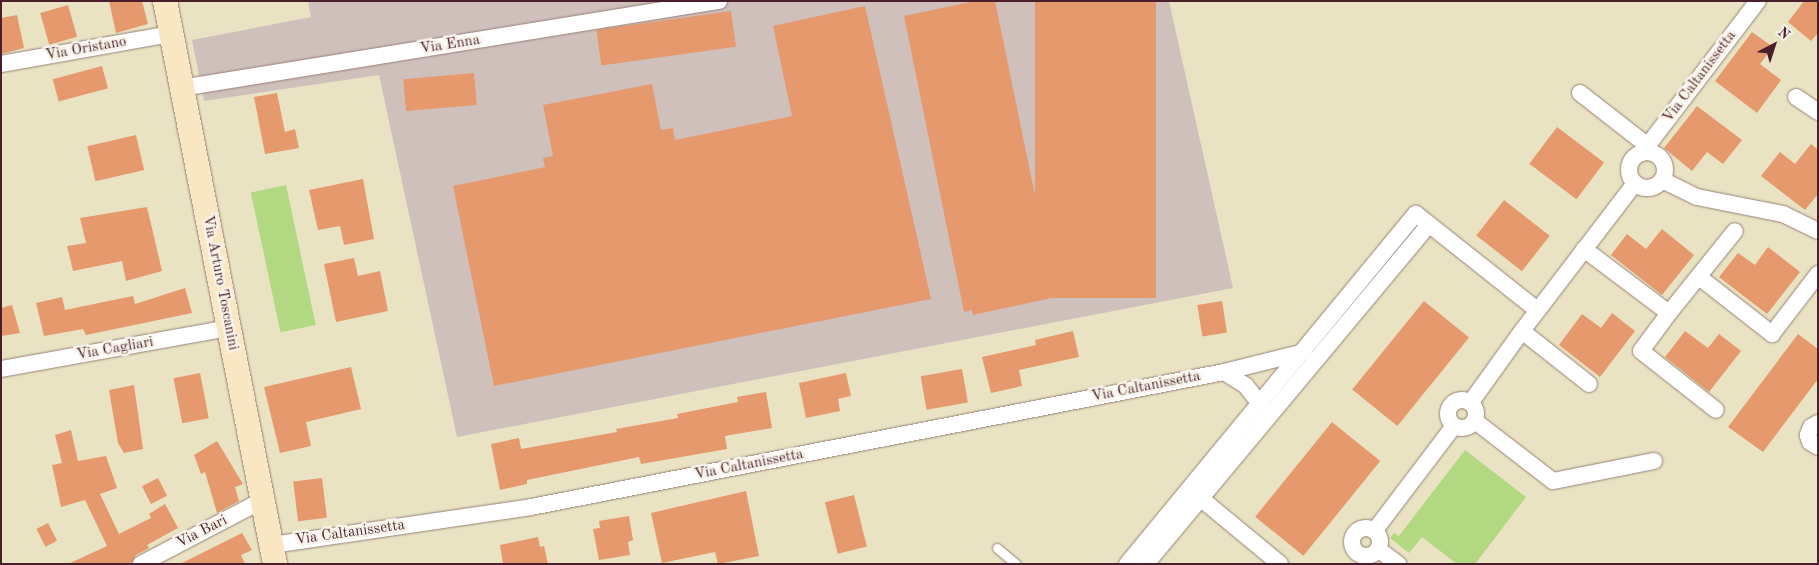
<!DOCTYPE html>
<html>
<head>
<meta charset="utf-8">
<style>
	body { margin:0 }
	#map { position:relative; width:1819px; height:565px; overflow:hidden; background:#e9e3c3; font-family:"Old Standard TT",serif }
	div>[style] { position:absolute }
	.industrial>* { inset:0; background:#d0c0bc }
	.green>* { inset:0; background:#b2d881; transform-origin:0 0 }
	.building>* { inset:0; background:#e5996d; transform-origin:0 0 }
	.roads { filter:drop-shadow(0 0 1px #9a8177) drop-shadow(0 0 1px #9a8177) }
	.lane>* { height:9px; margin:-4.5px; padding:0 4.5px; transform-origin:4.5px; border-radius:4.5px; background:#fff }
	.street>* { height:16px; margin:-8px; padding:0 8px; transform-origin:8px; border-radius:8px; background:#fff }
	.street>.ring { margin:-8px; padding:0; box-sizing:content-box; background:none; border:16px solid #fff; border-radius:50% }
	.secondary>* { height:24px; margin:-12px; padding:0 12px; transform-origin:12px; border-radius:12px; background:#f9e7c3 }
	span { translate:-50% -50%; white-space:nowrap; text-align:center; line-height:1.15; -webkit-text-stroke:5px #f7f3e8; paint-order:stroke }
	.street-label { font-size:15px; color:#4a1f2b }
	.frame { position:absolute; inset:0; border:2px solid #4a1f2b; pointer-events:none }
	.north { position:absolute; left:1749px; top:20px; width:50px; height:50px; -webkit-text-stroke:4px #f7f3e8; paint-order:stroke; rotate:40deg; font-size:14px; font-weight:700; line-height:20px; text-align:center; color:#4a1f2b }
	.north::after { content:''; display:block; margin:auto; width:18px; height:22px; background:#4a1f2b; clip-path:polygon(50% 0,100% 100%,50% 72%,0 100%) }
</style>
</head>
<body>
<div id="map">
	<div class="industrial">
		<div style="clip-path:polygon(308px 1px,1169px 1px,1233px 288px,457px 437px,379px 75px,204px 101px,192px 40px,311px 17px)"></div>
	</div>
	<div class="green">
		<div style="left:286px;top:185px;width:143px;height:36px;rotate:78deg"></div>
		<div style="clip-path:polygon(1465px 450px,1526px 497px,1475px 564px,1457px 564px,1422px 537px,1409px 553px,1390px 538px,1394px 533px,1399px 536px)"></div>
	</div>
	<div class="building">
		<div style="clip-path:polygon(109px 1px,142px 1px,148px 24px,116px 33px)"></div>
		<div style="clip-path:polygon(975px 1px,995px 1px,1056px 297px,973px 315px,972px 310px,964px 312px,904px 16px)"></div>
		<div style="left:1035px;top:1px;width:121px;height:297px"></div>
		<div style="clip-path:polygon(1804px 1px,1818px 1px,1818px 33px,1811px 41px,1788px 22px)"></div>
		<div style="left:68px;top:5px;width:33px;height:29px;rotate:74deg"></div>
		<div style="clip-path:polygon(865px 6px,931px 299px,494px 386px,453px 186px,545px 167px,543px 158px,553px 156px,543px 105px,652px 84px,661px 130px,673px 128px,675px 140px,792px 116px,773px 26px)"></div>
		<div style="left:731px;top:11px;width:36px;height:136px;rotate:82deg"></div>
		<div style="clip-path:polygon(17px 15px,24px 48px,1px 54px,1px 18px)"></div>
		<div style="clip-path:polygon(1752px 32px,1773px 47px,1760px 64px,1781px 80px,1757px 113px,1715px 81px)"></div>
		<div style="left:102px;top:66px;width:23px;height:51px;rotate:75deg"></div>
		<div style="left:474px;top:73px;width:32px;height:71px;rotate:85deg"></div>
		<div style="clip-path:polygon(277px 93px,285px 132px,295px 129px,299px 148px,265px 154px,254px 97px)"></div>
		<div style="clip-path:polygon(1697px 106px,1742px 140px,1723px 164px,1707px 152px,1692px 171px,1664px 148px)"></div>
		<div style="left:1557px;top:127px;width:59px;height:46px;rotate:37deg"></div>
		<div style="left:136px;top:135px;width:36px;height:50px;rotate:77deg"></div>
		<div style="clip-path:polygon(1811px 144px,1818px 150px,1818px 194px,1805px 210px,1761px 176px,1780px 152px,1795px 164px)"></div>
		<div style="clip-path:polygon(363px 179px,374px 239px,344px 245px,340px 226px,318px 230px,309px 190px)"></div>
		<div style="left:1504px;top:200px;width:58px;height:45px;rotate:38deg"></div>
		<div style="clip-path:polygon(147px 207px,162px 271px,126px 281px,122px 261px,73px 271px,67px 246px,86px 243px,80px 218px)"></div>
		<div style="clip-path:polygon(1662px 229px,1694px 255px,1662px 295px,1611px 255px,1627px 234px,1646px 249px)"></div>
		<div style="clip-path:polygon(1768px 247px,1800px 272px,1767px 314px,1719px 277px,1738px 253px,1755px 265px)"></div>
		<div style="clip-path:polygon(354px 258px,358px 276px,380px 271px,388px 311px,336px 322px,324px 264px)"></div>
		<div style="clip-path:polygon(185px 288px,192px 313px,86px 335px,83px 329px,44px 336px,36px 303px,62px 297px,65px 310px,133px 296px,135px 304px)"></div>
		<div style="left:1222px;top:301px;width:32px;height:25px;rotate:81deg"></div>
		<div style="left:1424px;top:301px;width:58px;height:114px;rotate:39deg"></div>
		<div style="clip-path:polygon(12px 305px,20px 333px,1px 336px,1px 308px)"></div>
		<div style="clip-path:polygon(1612px 313px,1635px 331px,1600px 377px,1559px 345px,1582px 314px,1601px 328px)"></div>
		<div style="clip-path:polygon(1073px 331px,1079px 357px,1019px 370px,1022px 386px,991px 393px,982px 357px,1036px 345px,1035px 340px)"></div>
		<div style="clip-path:polygon(1685px 331px,1708px 348px,1719px 334px,1741px 351px,1709px 392px,1665px 357px)"></div>
		<div style="clip-path:polygon(1798px 334px,1818px 349px,1818px 379px,1763px 452px,1728px 427px)"></div>
		<div style="clip-path:polygon(351px 367px,361px 409px,306px 422px,311px 446px,280px 453px,264px 387px)"></div>
		<div style="left:962px;top:369px;width:34px;height:42px;rotate:80deg"></div>
		<div style="left:200px;top:373px;width:46px;height:27px;rotate:79deg"></div>
		<div style="clip-path:polygon(846px 373px,851px 396px,838px 399px,840px 411px,806px 418px,799px 383px)"></div>
		<div style="clip-path:polygon(134px 385px,143px 449px,124px 453px,118px 443px,109px 390px)"></div>
		<div style="clip-path:polygon(766px 392px,772px 428px,725px 436px,727px 449px,641px 464px,639px 457px,527px 480px,527px 484px,500px 490px,491px 444px,519px 438px,521px 449px,617px 432px,616px 429px,678px 418px,677px 414px,738px 402px,737px 397px)"></div>
		<div style="left:1332px;top:422px;width:62px;height:122px;rotate:39deg"></div>
		<div style="clip-path:polygon(71px 430px,78px 461px,106px 456px,117px 488px,100px 494px,119px 534px,151px 518px,149px 514px,165px 504px,178px 528px,147px 545px,149px 548px,136px 555px,131px 564px,68px 564px,107px 546px,85px 500px,61px 507px,52px 465px,62px 463px,55px 435px)"></div>
		<div style="clip-path:polygon(217px 441px,243px 484px,235px 487px,239px 501px,217px 513px,205px 472px,201px 474px,194px 455px)"></div>
		<div style="left:158px;top:478px;width:20px;height:18px;rotate:63deg"></div>
		<div style="left:322px;top:478px;width:40px;height:29px;rotate:83deg"></div>
		<div style="clip-path:polygon(746px 491px,759px 556px,718px 564px,715px 552px,662px 563px,651px 513px)"></div>
		<div style="left:854px;top:495px;width:53px;height:30px;rotate:76deg"></div>
		<div style="clip-path:polygon(629px 516px,633px 540px,628px 542px,630px 555px,599px 560px,593px 529px,600px 528px,599px 521px)"></div>
		<div style="left:48px;top:523px;width:20px;height:13px;rotate:63deg"></div>
		<div style="clip-path:polygon(242px 533px,252px 550px,241px 555px,245px 564px,180px 564px)"></div>
		<div style="clip-path:polygon(538px 537px,540px 547px,544px 546px,548px 564px,503px 564px,500px 545px)"></div>
	</div>
	<div class="roads">
		<div class="lane">
			<div style="left:997px;top:548px;width:25px;rotate:40deg"></div>
		</div>
		<div class="street">
			<div style="left:1px;top:64px;width:173px;rotate:-10deg"></div>
			<div style="left:181px;top:88px;width:545px;rotate:-9.19deg"></div>
			<div style="left:1580px;top:93px;width:86px;rotate:37.9deg"></div>
			<div style="left:1796px;top:97px;width:27px;rotate:34deg"></div>
			<div class="ring" style="left:1629px;top:152px;width:20px;height:20px"></div>
			<div style="left:1642px;top:153px;width:191px;rotate:-52.7deg"></div>
			<div style="left:1662px;top:180px;width:39px;rotate:26deg"></div>
			<div style="left:1697px;top:197px;width:88px;rotate:11.2deg"></div>
			<div style="left:1783px;top:214px;width:39px;rotate:26deg"></div>
			<div style="left:1584px;top:249px;width:106px;rotate:37deg"></div>
			<div style="left:1669px;top:313px;width:105px;rotate:-51.2deg"></div>
			<div style="left:1699px;top:277px;width:93px;rotate:38deg"></div>
			<div style="left:1772px;top:334px;width:76px;rotate:-52.5deg"></div>
			<div style="left:1669px;top:313px;width:47px;rotate:126.4deg"></div>
			<div style="left:1641px;top:351px;width:95px;rotate:38.2deg"></div>
			<div style="left:1px;top:369px;width:231px;rotate:-10.2deg"></div>
			<div style="left:1224px;top:372px;width:26px;rotate:32deg"></div>
			<div style="left:1246px;top:386px;width:23px;rotate:52deg"></div>
			<div style="left:1589px;top:384px;width:85px;rotate:-141.7deg"></div>
			<div style="left:1522px;top:331px;width:186px;rotate:-52.6deg"></div>
			<div class="ring" style="left:1448px;top:400px;width:12px;height:12px"></div>
			<div style="left:1471px;top:402px;width:87px;rotate:-54.3deg"></div>
			<div style="left:1475px;top:421px;width:98px;rotate:37.6deg"></div>
			<div style="left:1553px;top:481px;width:103px;rotate:-11.2deg"></div>
			<div style="left:1818px;top:423px;width:8px;rotate:150deg"></div>
			<div style="left:1811px;top:427px;width:9px;rotate:111deg"></div>
			<div style="left:1808px;top:435px;width:7px;rotate:74deg"></div>
			<div style="left:1810px;top:442px;width:9px;rotate:32deg"></div>
			<div style="left:1193px;top:492px;width:113px;rotate:39.6deg"></div>
			<div class="ring" style="left:1352px;top:528px;width:12px;height:12px"></div>
			<div style="left:1375px;top:530px;width:131px;rotate:-52.8deg"></div>
			<div style="left:272px;top:545px;width:262px;rotate:-8.3deg"></div>
			<div style="left:531px;top:507px;width:706px;rotate:-11.02deg"></div>
			<div style="left:1224px;top:372px;width:82px;rotate:-14deg"></div>
			<div style="left:1379px;top:550px;width:24px;rotate:36deg"></div>
			<div style="left:141px;top:564px;width:138px;rotate:-27.7deg"></div>
			<div style="left:1127px;top:564px;width:454px;rotate:-50.5deg"></div>
			<div style="left:1416px;top:214px;width:154px;rotate:38.4deg"></div>
			<div style="left:1146px;top:564px;width:442px;rotate:-50.2deg"></div>
		</div>
		<div class="secondary">
			<div style="left:165px;top:1px;width:574px;rotate:78.94deg"></div>
		</div>
	</div>
	<div class="street-label">
		<span style="left:450px;top:45px;rotate:-9deg">Via Enna</span>
		<span style="left:86px;top:49px;rotate:-10deg">Via Oristano</span>
		<span style="left:1700px;top:77px;rotate:-53deg">Via Caltanissetta</span>
		<span style="left:220px;top:283px;rotate:79deg">Via Arturo Toscanini</span>
		<span style="left:115px;top:349px;rotate:-10deg">Via Cagliari</span>
		<span style="left:1146px;top:387px;rotate:-11deg">Via Caltanissetta</span>
		<span style="left:749px;top:465px;rotate:-11deg">Via Caltanissetta</span>
		<span style="left:202px;top:532px;rotate:-27deg">Via Bari</span>
		<span style="left:350px;top:533px;rotate:-8deg">Via Caltanissetta</span>
	</div>
	<div class="frame"></div>
	<div class="north">N</div>
</div>
</body>
</html>
